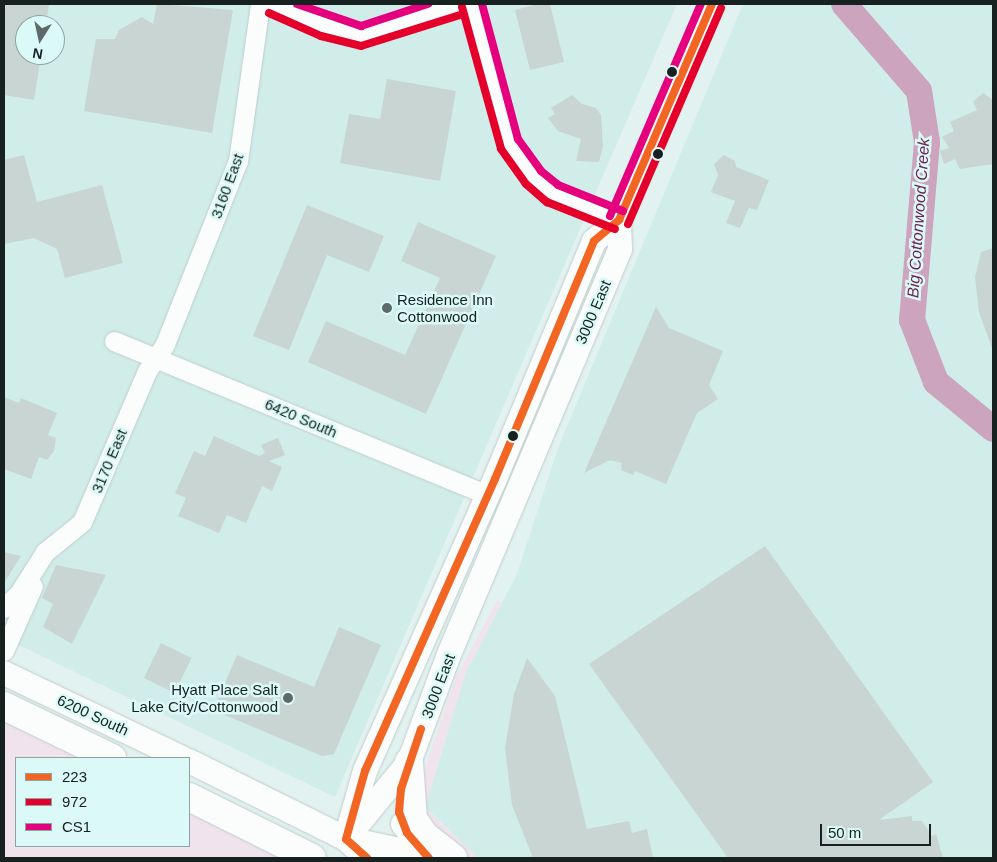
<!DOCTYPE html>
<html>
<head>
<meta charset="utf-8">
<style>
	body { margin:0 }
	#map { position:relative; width:997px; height:862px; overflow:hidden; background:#e2f2f0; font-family:Helvetica,sans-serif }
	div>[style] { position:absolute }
	.built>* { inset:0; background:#d0edea }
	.green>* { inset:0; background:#f1e3ed }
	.river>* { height:26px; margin:-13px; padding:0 13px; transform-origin:13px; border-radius:13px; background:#cca4bd }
	.building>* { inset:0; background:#c8d5d3; transform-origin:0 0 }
	.roads { filter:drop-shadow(0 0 1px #bfcdcb) drop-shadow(0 0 1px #bfcdcb) }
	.minor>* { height:19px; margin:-9.5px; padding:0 9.5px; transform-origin:9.5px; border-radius:9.5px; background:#fbfdfd }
	.major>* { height:24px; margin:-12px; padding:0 12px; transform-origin:12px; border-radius:12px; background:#fbfdfd }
	.highway>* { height:28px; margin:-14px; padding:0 14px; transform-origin:14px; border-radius:14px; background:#fbfdfd }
	.bus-1>* { height:8px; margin:-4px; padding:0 4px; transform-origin:4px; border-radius:4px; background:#f26522 }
	.bus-2>* { height:8px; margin:-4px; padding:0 4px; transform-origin:4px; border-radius:4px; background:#e4002b }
	.bus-3>* { height:8px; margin:-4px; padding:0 4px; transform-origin:4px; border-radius:4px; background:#e5007d }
	.dots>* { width:14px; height:14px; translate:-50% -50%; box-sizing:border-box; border:2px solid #dbf9f6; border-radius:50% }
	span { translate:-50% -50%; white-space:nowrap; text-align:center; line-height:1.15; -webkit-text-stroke:5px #dbf9f6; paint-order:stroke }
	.street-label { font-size:15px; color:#162120 }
	.poi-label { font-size:15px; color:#162120 }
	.left { translate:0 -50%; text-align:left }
	.right { translate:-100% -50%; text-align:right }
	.water-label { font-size:16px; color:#6f2354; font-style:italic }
	.frame { position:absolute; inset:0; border:5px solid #162120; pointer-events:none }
	.legend { position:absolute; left:15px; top:757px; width:175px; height:90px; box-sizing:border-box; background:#dbf9f6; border:1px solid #8ca3a0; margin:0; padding:6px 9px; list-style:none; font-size:15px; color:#162120 }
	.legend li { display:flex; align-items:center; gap:10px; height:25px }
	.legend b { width:25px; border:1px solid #8ca3a0 }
	.north { position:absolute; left:15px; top:15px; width:50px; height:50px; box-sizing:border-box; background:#dbf9f6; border:1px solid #8ca3a0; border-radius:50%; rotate:190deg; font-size:14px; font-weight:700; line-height:20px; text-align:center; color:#162120 }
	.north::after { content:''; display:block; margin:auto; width:18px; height:22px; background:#5d6a69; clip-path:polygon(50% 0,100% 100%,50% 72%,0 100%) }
	.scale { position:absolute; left:820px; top:824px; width:111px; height:22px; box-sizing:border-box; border:2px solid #162120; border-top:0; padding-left:6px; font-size:15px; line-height:18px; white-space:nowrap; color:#162120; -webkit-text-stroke:4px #dbf9f6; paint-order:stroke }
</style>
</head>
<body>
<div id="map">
	<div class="built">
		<div style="clip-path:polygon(evenodd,4px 4px,677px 4px,335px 797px,4px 638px,4px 4px,25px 25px,55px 25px,55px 55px,25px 55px,25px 25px)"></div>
		<div style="clip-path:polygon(743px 4px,993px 4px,993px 858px,478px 858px,425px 807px,466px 672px,517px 574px,558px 448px)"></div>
	</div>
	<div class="green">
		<div style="clip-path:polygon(497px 601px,502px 603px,466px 672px,425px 807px,478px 858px,461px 858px,425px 826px,416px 794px,456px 677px)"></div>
		<div style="clip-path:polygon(4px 722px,80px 758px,16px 758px,16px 846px,189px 846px,189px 810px,286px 858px,4px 858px)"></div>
	</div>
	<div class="river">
		<div style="left:844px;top:4px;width:115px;rotate:49.2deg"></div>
		<div style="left:919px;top:91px;width:52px;rotate:81.1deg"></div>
		<div style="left:927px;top:142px;width:179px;rotate:94.8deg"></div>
		<div style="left:912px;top:320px;width:66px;rotate:68.8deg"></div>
		<div style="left:936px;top:382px;width:74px;rotate:39.5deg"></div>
	</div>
	<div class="building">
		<div style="clip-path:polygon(4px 4px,49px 4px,46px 25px,25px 25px,25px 55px,41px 55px,34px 100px,4px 95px)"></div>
		<div style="clip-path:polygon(157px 4px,233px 10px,212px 133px,84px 111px,96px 39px,115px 39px,119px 30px,142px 17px,153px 24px)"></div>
		<div style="clip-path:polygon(538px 4px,550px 4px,564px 62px,530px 70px,515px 10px)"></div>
		<div style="clip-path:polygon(387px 79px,456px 91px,440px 181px,340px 163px,349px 114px,380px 119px)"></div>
		<div style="clip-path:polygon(983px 93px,993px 100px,993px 164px,960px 169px,955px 159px,944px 164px,940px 151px,949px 148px,942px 137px,954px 131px,950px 122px,977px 110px,973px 102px)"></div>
		<div style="clip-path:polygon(572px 95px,582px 104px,596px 108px,601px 115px,603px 146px,599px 162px,576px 161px,581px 139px,558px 131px,548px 118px,555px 114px,551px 108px)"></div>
		<div style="clip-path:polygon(24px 155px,37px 202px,102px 185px,123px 263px,65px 278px,57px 249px,34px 238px,4px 244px,4px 160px)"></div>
		<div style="clip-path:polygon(724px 155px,735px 161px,736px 167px,769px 180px,757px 210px,749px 208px,740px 228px,726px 223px,735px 201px,711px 192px,718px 175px,714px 164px)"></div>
		<div style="clip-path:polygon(307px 205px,384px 236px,369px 272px,327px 255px,289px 350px,253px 336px)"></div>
		<div style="clip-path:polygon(418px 222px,496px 256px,426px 414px,308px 362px,326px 321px,405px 355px,440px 278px,401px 261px)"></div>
		<div style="clip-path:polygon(993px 248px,993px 351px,979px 312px,975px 277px,981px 252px)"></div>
		<div style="clip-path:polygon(656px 307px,669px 328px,723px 351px,709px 385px,718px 399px,697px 413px,666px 484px,635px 471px,633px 475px,621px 470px,622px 463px,610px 460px,584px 473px)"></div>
		<div style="clip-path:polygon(4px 397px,19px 403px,21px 398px,57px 413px,48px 435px,56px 438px,54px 451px,47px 460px,39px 457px,31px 479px,4px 469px)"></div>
		<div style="clip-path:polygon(214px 436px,259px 456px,265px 453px,261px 445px,278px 438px,285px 455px,269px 461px,282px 467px,272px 491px,262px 486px,246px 523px,227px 515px,219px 533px,178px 516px,186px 498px,175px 493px,194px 451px,205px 456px)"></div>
		<div style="clip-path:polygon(765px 546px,933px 782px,879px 820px,912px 816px,912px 821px,922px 821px,932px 836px,936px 834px,943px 858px,728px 858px,589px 664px)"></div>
		<div style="clip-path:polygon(4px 552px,21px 556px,4px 583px)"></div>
		<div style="clip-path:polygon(56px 565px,106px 575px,72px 644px,43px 627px,53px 604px,42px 598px)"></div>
		<div style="clip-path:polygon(339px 627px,381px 645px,334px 754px,322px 756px,213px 710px,237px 655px,314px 687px)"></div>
		<div style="left:161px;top:643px;width:34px;height:39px;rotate:26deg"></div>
		<div style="clip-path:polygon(527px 658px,555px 696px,587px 829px,629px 821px,632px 833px,647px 829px,653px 858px,533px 858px,512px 805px,505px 748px,514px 694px)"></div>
	</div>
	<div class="roads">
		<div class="minor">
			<div style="left:273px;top:4px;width:56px;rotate:24.3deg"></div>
			<div style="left:324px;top:27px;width:38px;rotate:14deg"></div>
			<div style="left:361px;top:36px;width:104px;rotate:-17.9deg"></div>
			<div style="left:472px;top:4px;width:144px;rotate:75.1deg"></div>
			<div style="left:509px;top:143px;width:43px;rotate:54.5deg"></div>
			<div style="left:534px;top:178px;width:25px;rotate:40deg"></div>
			<div style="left:553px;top:194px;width:71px;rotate:21.5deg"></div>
			<div style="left:114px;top:341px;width:404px;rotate:22.4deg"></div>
			<div style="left:4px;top:608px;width:21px;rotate:-45deg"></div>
			<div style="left:19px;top:593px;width:49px;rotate:-57.6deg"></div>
			<div style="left:45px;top:552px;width:48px;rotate:-39deg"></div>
			<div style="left:82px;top:522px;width:164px;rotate:-66.7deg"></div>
			<div style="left:147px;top:371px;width:32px;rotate:-56deg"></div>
			<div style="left:165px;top:344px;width:197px;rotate:-68.3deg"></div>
			<div style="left:238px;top:161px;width:159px;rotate:-82deg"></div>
			<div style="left:4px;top:651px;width:71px;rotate:-66deg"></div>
		</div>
		<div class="major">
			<div style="left:4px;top:673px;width:197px;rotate:25.5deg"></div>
			<div style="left:189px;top:761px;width:175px;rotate:26.4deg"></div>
			<div style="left:346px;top:839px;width:28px;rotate:42deg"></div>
			<div style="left:403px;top:824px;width:43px;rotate:52.6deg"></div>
			<div style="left:348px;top:831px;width:62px;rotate:-74.2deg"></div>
			<div style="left:365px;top:771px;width:320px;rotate:-66deg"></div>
			<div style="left:495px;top:479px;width:258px;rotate:-67.4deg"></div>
			<div style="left:594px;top:241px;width:33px;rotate:-40deg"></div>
			<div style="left:346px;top:839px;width:99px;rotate:-50.7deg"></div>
			<div style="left:409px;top:762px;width:117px;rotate:-69.6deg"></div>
			<div style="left:450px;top:652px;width:437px;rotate:-67.1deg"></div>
			<div style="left:620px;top:249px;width:29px;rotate:-92deg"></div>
			<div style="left:619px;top:220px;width:235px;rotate:-66.7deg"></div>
			<div style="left:348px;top:839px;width:48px;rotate:12deg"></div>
			<div style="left:395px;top:849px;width:18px;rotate:29deg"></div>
		</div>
		<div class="highway">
			<div style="left:4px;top:706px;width:120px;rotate:25.7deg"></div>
			<div style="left:409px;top:762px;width:57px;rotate:86deg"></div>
			<div style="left:413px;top:819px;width:21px;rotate:55deg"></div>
			<div style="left:425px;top:836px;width:36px;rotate:38deg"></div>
			<div style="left:189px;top:797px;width:137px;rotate:26.4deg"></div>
		</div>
	</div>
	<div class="bus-1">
		<div style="left:421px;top:729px;width:63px;rotate:108.4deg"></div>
		<div style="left:401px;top:789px;width:23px;rotate:95deg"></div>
		<div style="left:399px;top:812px;width:22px;rotate:69deg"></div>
		<div style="left:407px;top:833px;width:33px;rotate:49deg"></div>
		<div style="left:367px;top:858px;width:28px;rotate:-138deg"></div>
		<div style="left:346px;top:839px;width:71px;rotate:-74.4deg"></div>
		<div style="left:365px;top:771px;width:320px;rotate:-66deg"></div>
		<div style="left:495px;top:479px;width:258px;rotate:-67.4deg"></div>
		<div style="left:594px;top:241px;width:33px;rotate:-40deg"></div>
		<div style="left:619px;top:220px;width:235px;rotate:-66.7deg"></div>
	</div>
	<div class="bus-2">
		<div style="left:462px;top:7px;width:147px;rotate:74.6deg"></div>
		<div style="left:501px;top:149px;width:43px;rotate:54.5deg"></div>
		<div style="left:526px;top:184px;width:28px;rotate:41deg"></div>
		<div style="left:547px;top:202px;width:73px;rotate:21.7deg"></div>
		<div style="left:269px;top:13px;width:57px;rotate:23.9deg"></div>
		<div style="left:321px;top:36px;width:41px;rotate:14deg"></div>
		<div style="left:361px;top:46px;width:107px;rotate:-17.4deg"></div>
		<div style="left:628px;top:224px;width:235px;rotate:-66.7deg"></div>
	</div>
	<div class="bus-3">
		<div style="left:297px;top:4px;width:68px;rotate:19deg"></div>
		<div style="left:361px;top:26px;width:71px;rotate:-18.2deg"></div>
		<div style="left:482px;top:4px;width:140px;rotate:75.1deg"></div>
		<div style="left:518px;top:139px;width:39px;rotate:54deg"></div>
		<div style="left:541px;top:171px;width:22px;rotate:39deg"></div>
		<div style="left:558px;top:185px;width:70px;rotate:21.8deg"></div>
		<div style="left:610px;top:216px;width:231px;rotate:-66.8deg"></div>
	</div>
	<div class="dots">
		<div style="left:672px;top:72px;background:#162120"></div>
		<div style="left:658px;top:154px;background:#162120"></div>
		<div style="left:387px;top:308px;background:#5d6a69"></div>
		<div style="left:513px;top:436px;background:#162120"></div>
		<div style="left:288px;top:698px;background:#5d6a69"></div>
	</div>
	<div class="street-label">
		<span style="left:227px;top:186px;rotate:-70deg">3160 East</span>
		<span style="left:593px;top:312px;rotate:-67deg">3000 East</span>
		<span style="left:301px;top:418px;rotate:23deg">6420 South</span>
		<span style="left:109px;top:461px;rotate:-67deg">3170 East</span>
		<span style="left:438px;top:686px;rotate:-69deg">3000 East</span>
		<span style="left:93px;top:715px;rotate:25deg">6200 South</span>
	</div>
	<div class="poi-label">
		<span class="left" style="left:397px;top:308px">Residence Inn<br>Cottonwood</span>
		<span class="right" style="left:278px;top:698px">Hyatt Place Salt<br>Lake City/Cottonwood</span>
	</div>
	<div class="water-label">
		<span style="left:919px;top:218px;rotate:-86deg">Big Cottonwood Creek</span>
	</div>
	<div class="frame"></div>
	<ul class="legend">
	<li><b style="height:6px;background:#f26522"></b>223</li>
	<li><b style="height:6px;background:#e4002b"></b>972</li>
	<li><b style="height:6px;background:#e5007d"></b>CS1</li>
	</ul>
	<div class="north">N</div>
	<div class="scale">50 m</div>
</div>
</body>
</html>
